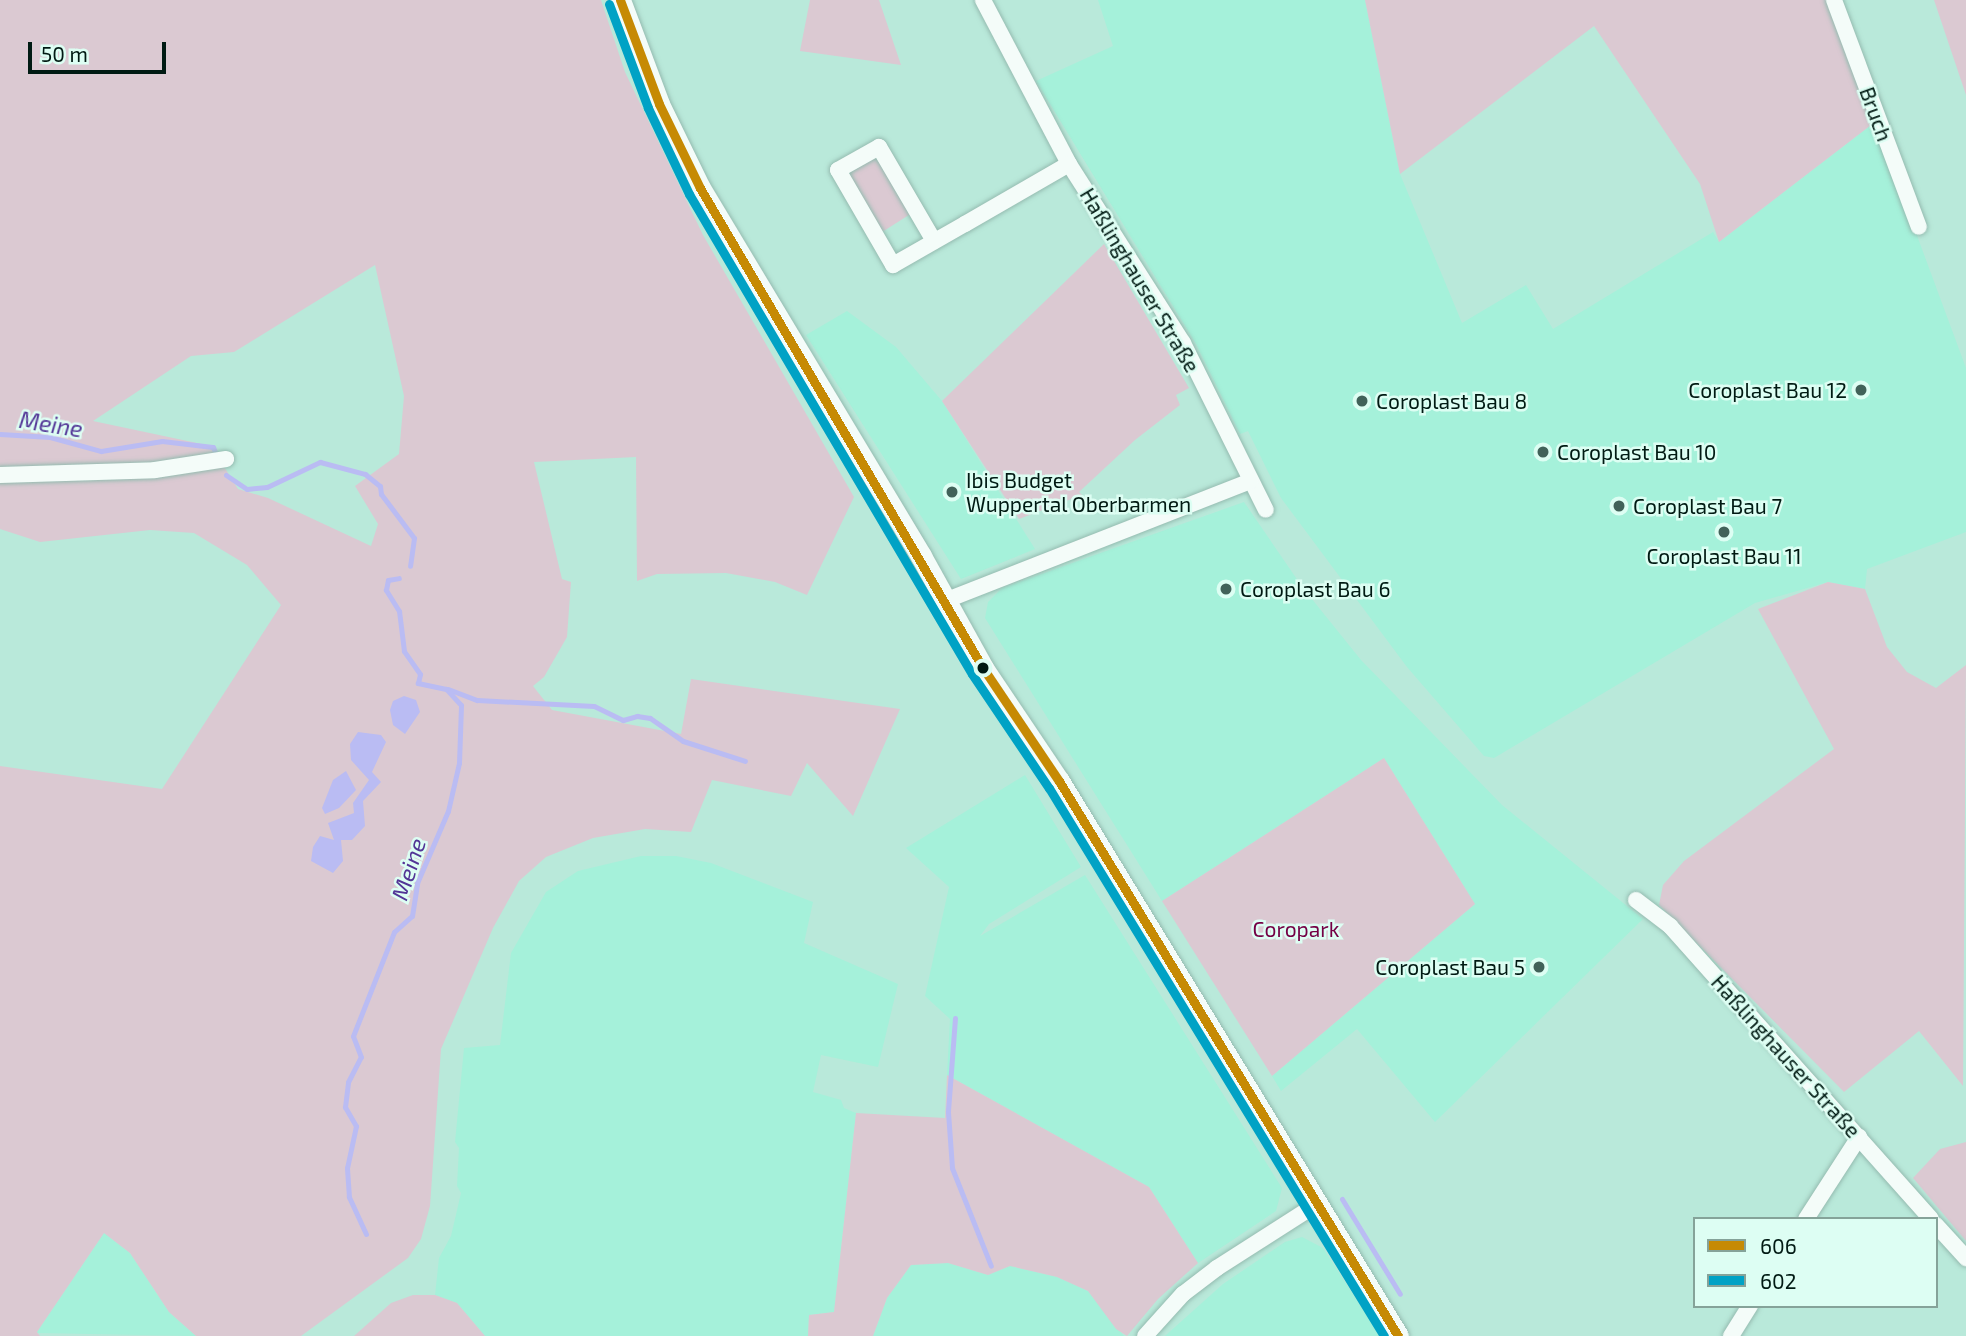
<!DOCTYPE html>
<html>
<head>
<meta charset="utf-8">
<style>
	body { margin:0 }
	#map { position:relative; width:1966px; height:1336px; overflow:hidden; background:#b9e9da; font-family:"Exo 2",sans-serif }
	div>[style] { position:absolute }
	.built>* { inset:0; background:#a5f1da }
	.green>* { inset:0; background:#dbc9d2 }
	.water>* { inset:0; background:#babcf3 }
	.stream>* { height:5px; margin:-2.5px; padding:0 2.5px; transform-origin:2.5px; border-radius:2.5px; background:#babcf3 }
	.roads { filter:drop-shadow(0 0 2px #95bbb0) drop-shadow(0 0 2px #95bbb0) }
	.street>* { height:16px; margin:-8px; padding:0 8px; transform-origin:8px; border-radius:8px; background:#f4fcf9 }
	.secondary>* { height:21px; margin:-10.5px; padding:0 10.5px; transform-origin:10.5px; border-radius:10.5px; background:#f4fcf9 }
	.bus-1>* { height:9px; margin:-4.5px; padding:0 4.5px; transform-origin:4.5px; border-radius:4.5px; background:#c68a04 }
	.bus-2>* { height:9px; margin:-4.5px; padding:0 4.5px; transform-origin:4.5px; border-radius:4.5px; background:#00a2c5 }
	.dots>* { width:19px; height:19px; translate:-50% -50%; box-sizing:border-box; border:4px solid #ddfef3; border-radius:50% }
	span { translate:-50% -50%; white-space:nowrap; text-align:center; line-height:1.15; -webkit-text-stroke:5px #ddfef3; paint-order:stroke }
	.street-label { font-size:21px; color:#001a13 }
	.poi-label { font-size:21px; color:#001a13 }
	.right { translate:-100% -50%; text-align:right }
	.left { translate:0 -50%; text-align:left }
	.park-label { font-size:21px; color:#740045 }
	.water-label { font-size:23px; color:#523596; font-style:italic }
	.legend { position:absolute; left:1693px; top:1217px; width:245px; height:91px; box-sizing:border-box; background:#ddfef3; border:2px solid #85a399; margin:0; padding:9px 12px; list-style:none; font-size:21px; color:#001a13 }
	.legend li { display:flex; align-items:center; gap:14px; height:35px }
	.legend b { width:35px; border:2px solid #85a399 }
	.scale { position:absolute; left:28px; top:42px; width:138px; height:32px; box-sizing:border-box; border:4px solid #001a13; border-top:0; padding-left:9px; font-size:21px; line-height:24px; white-space:nowrap; color:#001a13; -webkit-text-stroke:5px #ddfef3; paint-order:stroke }
</style>
</head>
<body>
<div id="map">
	<div class="built">
		<div style="clip-path:polygon(1098px 0,1365px 0,1400px 174px,1462px 323px,1526px 285px,1553px 329px,1713px 232px,1719px 242px,1875px 122px,1966px 368px,1966px 532px,1867px 569px,1865px 589px,1828px 582px,1755px 603px,1494px 758px,1484px 756px,1407px 667px,1281px 498px,1248px 431px,1240px 434px,1196px 344px,1036px 81px,1113px 46px)"></div>
		<div style="clip-path:polygon(847px 311px,896px 347px,942px 401px,1035px 549px,961px 579px,806px 335px)"></div>
		<div style="clip-path:polygon(1244px 502px,1303px 588px,1361px 660px,1502px 805px,1643px 919px,1435px 1122px,1357px 1029px,1281px 1091px,1272px 1076px,1475px 904px,1384px 758px,1162px 901px,985px 618px,988px 602px,1002px 588px)"></div>
		<div style="clip-path:polygon(1025px 775px,1081px 867px,989px 924px,980px 936px,1085px 875px,1282px 1188px,1276px 1211px,1198px 1263px,1149px 1187px,947px 1075px,950px 1019px,925px 996px,949px 887px,906px 848px)"></div>
		<div style="clip-path:polygon(641px 856px,676px 856px,711px 863px,813px 902px,804px 943px,898px 984px,878px 1067px,821px 1055px,813px 1092px,841px 1100px,844px 1108px,856px 1113px,834px 1312px,809px 1315px,808px 1336px,485px 1336px,457px 1303px,435px 1295px,439px 1258px,451px 1236px,461px 1193px,457px 1186px,459px 1148px,455px 1142px,464px 1048px,500px 1045px,511px 953px,546px 892px,578px 871px)"></div>
		<div style="clip-path:polygon(104px 1233px,130px 1253px,169px 1312px,196px 1336px,36px 1333px)"></div>
		<div style="clip-path:polygon(1302px 1237px,1323px 1248px,1380px 1336px,1165px 1336px,1223px 1284px,1285px 1242px)"></div>
		<div style="clip-path:polygon(948px 1263px,988px 1275px,1010px 1266px,1057px 1277px,1088px 1291px,1124px 1336px,873px 1336px,887px 1298px,911px 1265px)"></div>
	</div>
	<div class="green">
		<div style="clip-path:polygon(evenodd,0 0,601px 0,625px 72px,703px 235px,854px 497px,807px 595px,775px 582px,726px 573px,657px 574px,637px 581px,636px 457px,534px 462px,562px 579px,571px 582px,567px 637px,544px 677px,533px 686px,552px 710px,681px 734px,691px 679px,900px 709px,853px 816px,807px 763px,791px 796px,712px 780px,691px 832px,645px 829px,593px 838px,546px 857px,519px 881px,493px 928px,441px 1049px,430px 1206px,421px 1239px,408px 1258px,301px 1336px,196px 1336px,169px 1312px,130px 1253px,104px 1233px,37px 1332px,40px 1336px,0 1336px,0 766px,162px 789px,281px 605px,247px 565px,194px 533px,150px 530px,40px 542px,0 529px,0 0,375px 265px,404px 396px,399px 454px,355px 486px,378px 524px,371px 546px,268px 498px,238px 489px,211px 446px,93px 421px,191px 356px,234px 352px,375px 265px)"></div>
		<div style="clip-path:polygon(810px 0,879px 0,901px 65px,800px 51px)"></div>
		<div style="clip-path:polygon(1365px 0,1828px 0,1875px 122px,1719px 242px,1700px 184px,1594px 26px,1400px 174px)"></div>
		<div style="clip-path:polygon(1934px 0,1966px 0,1966px 95px)"></div>
		<div style="clip-path:polygon(871px 157px,880px 160px,912px 213px,879px 234px,849px 178px,851px 169px)"></div>
		<div style="clip-path:polygon(1104px 244px,1189px 388px,1176px 395px,1180px 405px,1135px 440px,1079px 492px,1082px 495px,1019px 519px,942px 401px)"></div>
		<div style="clip-path:polygon(1828px 582px,1865px 589px,1887px 647px,1907px 672px,1936px 688px,1966px 665px,1963px 1086px,1919px 1031px,1844px 1092px,1659px 905px,1663px 885px,1684px 861px,1834px 749px,1758px 609px)"></div>
		<div style="clip-path:polygon(1384px 758px,1475px 904px,1272px 1076px,1162px 901px)"></div>
		<div style="clip-path:polygon(947px 1075px,1149px 1187px,1198px 1263px,1158px 1299px,1127px 1336px,1116px 1329px,1088px 1291px,1057px 1277px,1010px 1266px,988px 1275px,948px 1263px,911px 1265px,887px 1298px,873px 1336px,808px 1336px,809px 1315px,834px 1312px,856px 1113px,945px 1118px)"></div>
		<div style="clip-path:polygon(1966px 1142px,1966px 1241px,1913px 1178px,1940px 1149px)"></div>
		<div style="clip-path:polygon(413px 1295px,435px 1295px,457px 1303px,485px 1336px,354px 1336px,391px 1303px)"></div>
	</div>
	<div class="water">
		<div style="clip-path:polygon(404px 696px,416px 700px,420px 712px,405px 734px,393px 725px,390px 710px,393px 701px)"></div>
		<div style="clip-path:polygon(358px 732px,381px 735px,386px 742px,372px 772px,381px 782px,363px 801px,365px 826px,352px 840px,341px 840px,343px 861px,333px 873px,311px 861px,313px 847px,320px 836px,334px 840px,328px 823px,354px 813px,353px 803px,369px 780px,351px 760px,350px 744px)"></div>
		<div style="clip-path:polygon(346px 771px,356px 790px,339px 808px,325px 814px,322px 808px,333px 780px)"></div>
	</div>
	<div class="stream">
		<div style="left:0;top:434px;width:50px;rotate:3.4deg"></div>
		<div style="left:50px;top:437px;width:53px;rotate:15.4deg"></div>
		<div style="left:101px;top:451px;width:62px;rotate:-9.3deg"></div>
		<div style="left:162px;top:441px;width:51px;rotate:6.7deg"></div>
		<div style="left:213px;top:447px;width:8px;rotate:67deg"></div>
		<div style="left:226px;top:475px;width:25px;rotate:34deg"></div>
		<div style="left:247px;top:489px;width:20px;rotate:-6deg"></div>
		<div style="left:267px;top:487px;width:59px;rotate:-25.3deg"></div>
		<div style="left:320px;top:462px;width:47px;rotate:14.9deg"></div>
		<div style="left:365px;top:474px;width:19px;rotate:39deg"></div>
		<div style="left:380px;top:486px;width:8px;rotate:83deg"></div>
		<div style="left:381px;top:494px;width:55px;rotate:53.1deg"></div>
		<div style="left:414px;top:538px;width:28px;rotate:98deg"></div>
		<div style="left:448px;top:689px;width:31px;rotate:21deg"></div>
		<div style="left:477px;top:700px;width:117px;rotate:2.9deg"></div>
		<div style="left:594px;top:706px;width:32px;rotate:26deg"></div>
		<div style="left:623px;top:720px;width:15px;rotate:-16deg"></div>
		<div style="left:637px;top:716px;width:13px;rotate:9deg"></div>
		<div style="left:650px;top:718px;width:40px;rotate:34.9deg"></div>
		<div style="left:683px;top:741px;width:65px;rotate:17.9deg"></div>
		<div style="left:955px;top:1018px;width:94px;rotate:94.3deg"></div>
		<div style="left:948px;top:1112px;width:56px;rotate:85.9deg"></div>
		<div style="left:952px;top:1168px;width:105px;rotate:68.3deg"></div>
		<div style="left:1342px;top:1199px;width:111px;rotate:58.6deg"></div>
		<div style="left:366px;top:1234px;width:41px;rotate:-114.7deg"></div>
		<div style="left:349px;top:1197px;width:29px;rotate:-94deg"></div>
		<div style="left:347px;top:1168px;width:43px;rotate:-77.9deg"></div>
		<div style="left:356px;top:1126px;width:22px;rotate:-120deg"></div>
		<div style="left:345px;top:1107px;width:25px;rotate:-83deg"></div>
		<div style="left:348px;top:1082px;width:28px;rotate:-63deg"></div>
		<div style="left:361px;top:1057px;width:22px;rotate:-111deg"></div>
		<div style="left:353px;top:1036px;width:112px;rotate:-68.5deg"></div>
		<div style="left:394px;top:932px;width:24px;rotate:-42deg"></div>
		<div style="left:412px;top:916px;width:33px;rotate:-81deg"></div>
		<div style="left:417px;top:883px;width:78px;rotate:-66.7deg"></div>
		<div style="left:448px;top:811px;width:49px;rotate:-77.1deg"></div>
		<div style="left:459px;top:763px;width:58px;rotate:-88deg"></div>
		<div style="left:461px;top:705px;width:22px;rotate:-133deg"></div>
		<div style="left:446px;top:689px;width:29px;rotate:-168deg"></div>
		<div style="left:418px;top:683px;width:9px;rotate:-77deg"></div>
		<div style="left:420px;top:674px;width:28px;rotate:-125deg"></div>
		<div style="left:404px;top:651px;width:40px;rotate:-97.1deg"></div>
		<div style="left:399px;top:611px;width:25px;rotate:-122deg"></div>
		<div style="left:386px;top:590px;width:10px;rotate:-79deg"></div>
		<div style="left:388px;top:580px;width:11px;rotate:-10deg"></div>
	</div>
	<div class="roads">
		<div class="street">
			<div style="left:983px;top:0;width:185px;rotate:62.3deg"></div>
			<div style="left:1069px;top:164px;width:212px;rotate:57.5deg"></div>
			<div style="left:1183px;top:343px;width:186px;rotate:63.6deg"></div>
			<div style="left:1834px;top:0;width:242px;rotate:69.5deg"></div>
			<div style="left:934px;top:241px;width:109px;rotate:-120.3deg"></div>
			<div style="left:879px;top:147px;width:47px;rotate:150.7deg"></div>
			<div style="left:838px;top:170px;width:110px;rotate:59.9deg"></div>
			<div style="left:893px;top:265px;width:83px;rotate:-29.7deg"></div>
			<div style="left:965px;top:224px;width:120px;rotate:-30deg"></div>
			<div style="left:0;top:475px;width:155px;rotate:-1.8deg"></div>
			<div style="left:155px;top:470px;width:72px;rotate:-8.8deg"></div>
			<div style="left:947px;top:600px;width:326px;rotate:-21.4deg"></div>
			<div style="left:1636px;top:900px;width:43px;rotate:37.4deg"></div>
			<div style="left:1670px;top:926px;width:392px;rotate:48.3deg"></div>
			<div style="left:1806px;top:1219px;width:98px;rotate:-57.1deg"></div>
			<div style="left:1936px;top:1225px;width:45px;rotate:47.7deg"></div>
			<div style="left:1145px;top:1336px;width:57px;rotate:-47.9deg"></div>
			<div style="left:1183px;top:1294px;width:43px;rotate:-37.4deg"></div>
			<div style="left:1217px;top:1268px;width:119px;rotate:-32.6deg"></div>
			<div style="left:1731px;top:1336px;width:36px;rotate:-58deg"></div>
		</div>
		<div class="secondary">
			<div style="left:620px;top:0;width:111px;rotate:69.4deg"></div>
			<div style="left:659px;top:104px;width:93px;rotate:64deg"></div>
			<div style="left:700px;top:188px;width:429px;rotate:59deg"></div>
			<div style="left:921px;top:556px;width:128px;rotate:61deg"></div>
			<div style="left:983px;top:668px;width:136px;rotate:56.1deg"></div>
			<div style="left:1059px;top:781px;width:650px;rotate:58.58deg"></div>
		</div>
	</div>
	<div class="bus-1">
		<div style="left:620px;top:0;width:111px;rotate:69.4deg"></div>
		<div style="left:659px;top:104px;width:93px;rotate:64deg"></div>
		<div style="left:700px;top:188px;width:557px;rotate:59.48deg"></div>
		<div style="left:983px;top:668px;width:136px;rotate:56.1deg"></div>
		<div style="left:1059px;top:781px;width:650px;rotate:58.58deg"></div>
	</div>
	<div class="bus-2">
		<div style="left:609px;top:4px;width:111px;rotate:69.4deg"></div>
		<div style="left:648px;top:108px;width:95px;rotate:64.5deg"></div>
		<div style="left:689px;top:194px;width:557px;rotate:59.48deg"></div>
		<div style="left:972px;top:674px;width:138px;rotate:56deg"></div>
		<div style="left:1049px;top:788px;width:642px;rotate:58.56deg"></div>
	</div>
	<div class="dots">
		<div style="left:1861px;top:390px;background:#416259"></div>
		<div style="left:1362px;top:401px;background:#416259"></div>
		<div style="left:1543px;top:452px;background:#416259"></div>
		<div style="left:952px;top:492px;background:#416259"></div>
		<div style="left:1619px;top:506px;background:#416259"></div>
		<div style="left:1724px;top:532px;background:#416259"></div>
		<div style="left:1226px;top:589px;background:#416259"></div>
		<div style="left:983px;top:668px;background:#001a13"></div>
		<div style="left:1539px;top:967px;background:#416259"></div>
	</div>
	<div class="street-label">
		<span style="left:1876px;top:114px;rotate:70deg">Bruch</span>
		<span style="left:1140px;top:280px;rotate:59deg">Haßlinghauser Straße</span>
		<span style="left:1786px;top:1056px;rotate:48deg">Haßlinghauser Straße</span>
	</div>
	<div class="poi-label">
		<span class="right" style="left:1847px;top:390px">Coroplast Bau 12</span>
		<span class="left" style="left:1376px;top:401px">Coroplast Bau 8</span>
		<span class="left" style="left:1557px;top:452px">Coroplast Bau 10</span>
		<span class="left" style="left:966px;top:492px">Ibis Budget<br>Wuppertal Oberbarmen</span>
		<span class="left" style="left:1633px;top:506px">Coroplast Bau 7</span>
		<span style="left:1724px;top:556px">Coroplast Bau 11</span>
		<span class="left" style="left:1240px;top:589px">Coroplast Bau 6</span>
		<span class="right" style="left:1525px;top:967px">Coroplast Bau 5</span>
	</div>
	<div class="park-label">
		<span style="left:1296px;top:929px">Coropark</span>
	</div>
	<div class="water-label">
		<span style="left:51px;top:424px;rotate:9deg">Meine</span>
		<span style="left:408px;top:869px;rotate:-72deg">Meine</span>
	</div>
	<ul class="legend">
	<li><b style="height:9px;background:#c68a04"></b>606</li>
	<li><b style="height:9px;background:#00a2c5"></b>602</li>
	</ul>
	<div class="scale">50 m</div>
</div>
</body>
</html>
